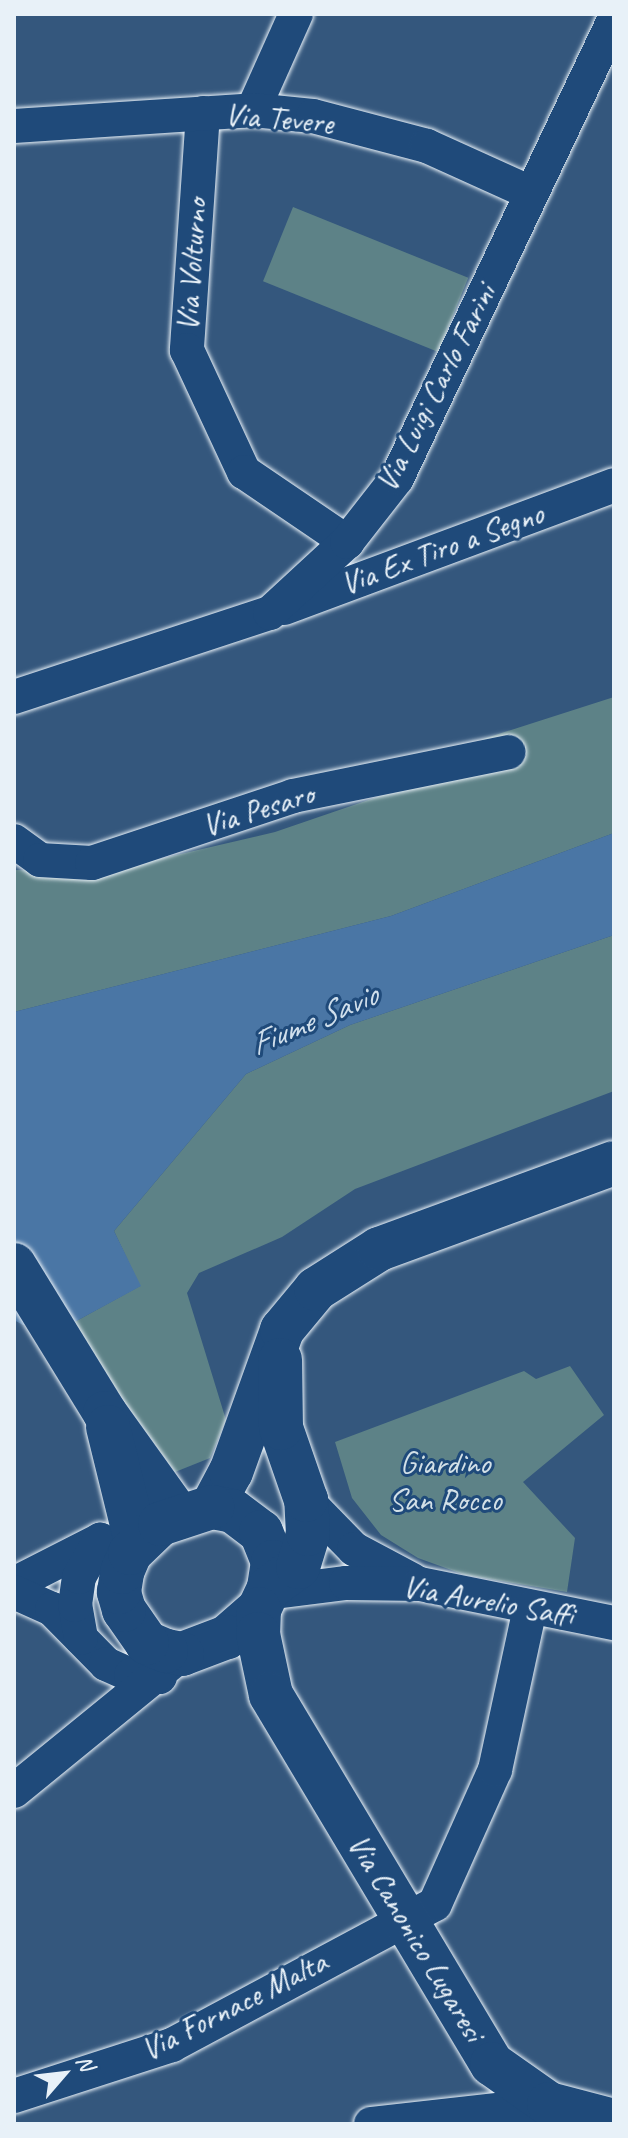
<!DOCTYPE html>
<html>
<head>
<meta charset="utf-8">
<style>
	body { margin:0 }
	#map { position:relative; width:628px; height:2138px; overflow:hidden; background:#34577d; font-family:Caveat,sans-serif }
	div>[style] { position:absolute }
	.green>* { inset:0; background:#5d8287; transform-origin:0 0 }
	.water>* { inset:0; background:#4a76a5 }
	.roads { filter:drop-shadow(0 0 2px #e8f1f8) drop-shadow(0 0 2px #e8f1f8) }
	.street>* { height:34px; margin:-17px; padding:0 17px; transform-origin:17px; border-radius:17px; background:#1f4a7a }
	.secondary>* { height:44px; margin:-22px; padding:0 22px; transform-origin:22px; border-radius:22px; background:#1f4a7a }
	span { translate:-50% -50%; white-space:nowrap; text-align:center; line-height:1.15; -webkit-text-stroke:6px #1f4a7a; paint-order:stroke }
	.street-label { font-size:32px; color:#e8f1f8 }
	.park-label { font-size:32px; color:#d3e0e7 }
	.water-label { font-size:34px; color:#d0dfec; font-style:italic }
	.frame { position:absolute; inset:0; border:16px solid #e8f1f8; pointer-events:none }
	.north { position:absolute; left:24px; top:2034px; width:80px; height:80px; -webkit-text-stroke:6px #1f4a7a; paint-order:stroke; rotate:62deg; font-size:22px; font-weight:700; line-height:32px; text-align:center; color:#e8f1f8 }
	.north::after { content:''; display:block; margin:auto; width:28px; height:36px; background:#e8f1f8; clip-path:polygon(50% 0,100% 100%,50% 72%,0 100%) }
</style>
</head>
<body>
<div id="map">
	<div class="green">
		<div style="left:293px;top:207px;width:189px;height:80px;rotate:22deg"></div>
		<div style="clip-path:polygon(614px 697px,614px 833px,391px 916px,14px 1012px,14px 870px,103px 872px,275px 832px,488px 759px,483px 739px)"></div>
		<div style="clip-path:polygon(614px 935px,614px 1091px,355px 1189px,282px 1237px,199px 1273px,187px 1293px,226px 1420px,210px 1458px,175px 1472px,69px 1325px,140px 1286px,114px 1231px,246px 1074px,350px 1025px)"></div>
		<div style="clip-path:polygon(570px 1366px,604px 1415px,523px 1482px,575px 1538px,567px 1592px,465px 1575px,418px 1558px,381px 1535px,352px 1498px,335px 1442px,524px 1371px,536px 1379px)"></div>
	</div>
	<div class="water">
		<div style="clip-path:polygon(614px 833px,614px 935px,350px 1025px,246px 1074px,114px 1231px,141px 1286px,69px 1325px,23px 1325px,14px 1320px,14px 1012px,391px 916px)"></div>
	</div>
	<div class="roads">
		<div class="street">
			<div style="left:253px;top:110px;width:105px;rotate:-65.9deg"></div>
			<div style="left:203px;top:113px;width:238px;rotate:93.9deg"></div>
			<div style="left:187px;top:350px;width:135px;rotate:65deg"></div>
			<div style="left:244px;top:472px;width:125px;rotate:34.2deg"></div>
			<div style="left:14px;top:126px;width:240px;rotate:-3.8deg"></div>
			<div style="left:253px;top:110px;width:60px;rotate:5.7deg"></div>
			<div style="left:313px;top:116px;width:118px;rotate:14.7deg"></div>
			<div style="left:427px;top:146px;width:114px;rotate:24.3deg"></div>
			<div style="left:284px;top:608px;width:352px;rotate:-20.4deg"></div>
			<div style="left:14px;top:697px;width:269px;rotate:-18.2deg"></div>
			<div style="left:270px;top:613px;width:105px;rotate:-42.7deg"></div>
			<div style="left:347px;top:542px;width:81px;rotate:-52deg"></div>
			<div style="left:397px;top:478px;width:507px;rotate:-64.65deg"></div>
			<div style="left:14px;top:841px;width:32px;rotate:36deg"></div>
			<div style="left:40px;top:860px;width:52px;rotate:3.3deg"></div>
			<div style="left:92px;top:863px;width:212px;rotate:-18.4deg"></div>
			<div style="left:293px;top:796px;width:220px;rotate:-11.5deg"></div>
			<div style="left:306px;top:1500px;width:69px;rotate:45.6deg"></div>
			<div style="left:354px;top:1549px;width:66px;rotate:28.1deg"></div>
			<div style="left:14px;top:1584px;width:97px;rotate:-27.1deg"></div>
			<div style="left:14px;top:1592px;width:42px;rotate:24.1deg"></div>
			<div style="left:52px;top:1609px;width:77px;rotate:45.5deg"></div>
			<div style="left:106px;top:1664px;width:27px;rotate:24deg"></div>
			<div style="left:131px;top:1675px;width:29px;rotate:4deg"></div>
			<div style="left:267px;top:1593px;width:80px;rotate:-7.2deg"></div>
			<div style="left:346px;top:1583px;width:74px;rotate:0.8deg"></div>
			<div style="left:420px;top:1584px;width:198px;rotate:11.4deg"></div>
			<div style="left:81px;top:1638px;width:34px;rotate:-100deg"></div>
			<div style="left:75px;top:1605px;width:28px;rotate:-82deg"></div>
			<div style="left:79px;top:1577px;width:43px;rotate:-60.4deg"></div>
			<div style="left:14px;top:1791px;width:217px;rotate:-39.2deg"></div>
			<div style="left:14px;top:2096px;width:166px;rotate:-17.9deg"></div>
			<div style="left:172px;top:2045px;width:298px;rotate:-28.2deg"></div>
			<div style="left:435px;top:1904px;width:147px;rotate:-65.9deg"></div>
			<div style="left:495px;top:1770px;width:166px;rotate:-77.8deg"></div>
			<div style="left:371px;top:2124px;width:179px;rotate:-6.4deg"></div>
		</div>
		<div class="secondary">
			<div style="left:14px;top:1265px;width:174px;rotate:58.4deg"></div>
			<div style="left:105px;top:1413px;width:125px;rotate:54.4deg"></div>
			<div style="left:108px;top:1427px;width:122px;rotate:76.2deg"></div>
			<div style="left:212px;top:1507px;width:40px;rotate:-62deg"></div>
			<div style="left:231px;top:1472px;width:151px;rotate:-70.2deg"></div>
			<div style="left:282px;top:1330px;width:53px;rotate:-50.3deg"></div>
			<div style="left:316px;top:1289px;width:75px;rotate:-32.4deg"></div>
			<div style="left:379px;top:1249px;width:250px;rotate:-20.1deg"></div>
			<div style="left:212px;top:1507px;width:21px;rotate:11deg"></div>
			<div style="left:233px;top:1511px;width:35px;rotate:37deg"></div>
			<div style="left:261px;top:1532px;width:32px;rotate:68deg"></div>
			<div style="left:273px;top:1562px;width:26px;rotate:99deg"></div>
			<div style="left:269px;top:1588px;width:23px;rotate:115deg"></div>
			<div style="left:259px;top:1609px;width:43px;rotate:138.8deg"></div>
			<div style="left:227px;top:1637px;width:48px;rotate:159.3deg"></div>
			<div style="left:182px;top:1654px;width:16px;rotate:-169deg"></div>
			<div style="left:166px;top:1651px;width:21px;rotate:-157deg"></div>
			<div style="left:147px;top:1643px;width:40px;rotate:-124.9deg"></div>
			<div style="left:124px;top:1610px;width:19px;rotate:-106deg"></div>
			<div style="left:119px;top:1592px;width:20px;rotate:-81deg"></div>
			<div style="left:122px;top:1572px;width:21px;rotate:-67deg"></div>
			<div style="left:130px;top:1553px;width:42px;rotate:-44deg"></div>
			<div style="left:160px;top:1524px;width:55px;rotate:-18.1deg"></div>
			<div style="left:269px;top:1588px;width:36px;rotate:-36deg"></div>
			<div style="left:298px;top:1567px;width:34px;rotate:-73deg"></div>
			<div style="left:308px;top:1534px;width:34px;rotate:-93deg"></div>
			<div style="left:306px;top:1500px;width:76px;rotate:-109.1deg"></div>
			<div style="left:281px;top:1428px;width:68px;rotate:-90.8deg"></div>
			<div style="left:259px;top:1609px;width:25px;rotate:92deg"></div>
			<div style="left:258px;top:1634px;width:62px;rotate:78deg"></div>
			<div style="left:271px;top:1695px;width:430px;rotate:59.1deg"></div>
			<div style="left:492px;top:2064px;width:70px;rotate:35.1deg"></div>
			<div style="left:549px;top:2104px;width:67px;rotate:14.7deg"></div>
		</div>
	</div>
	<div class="street-label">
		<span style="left:279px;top:119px;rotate:5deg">Via Tevere</span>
		<span style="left:192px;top:265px;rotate:-86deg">Via Volturno</span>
		<span style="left:436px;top:388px;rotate:-63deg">Via Luigi Carlo Farini</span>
		<span style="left:442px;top:549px;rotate:-20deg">Via Ex Tiro a Segno</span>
		<span style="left:258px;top:810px;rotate:-17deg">Via Pesaro</span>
		<span style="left:488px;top:1601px;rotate:10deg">Via Aurelio Saffi</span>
		<span style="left:416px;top:1938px;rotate:59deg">Via Canonico Lugaresi</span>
		<span style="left:234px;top:2006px;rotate:-27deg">Via Fornace Malta</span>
	</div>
	<div class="park-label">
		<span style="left:445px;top:1482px">Giardino<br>San Rocco</span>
	</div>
	<div class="water-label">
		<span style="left:313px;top:1019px;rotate:-23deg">Fiume Savio</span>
	</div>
	<div class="frame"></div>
	<div class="north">N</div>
</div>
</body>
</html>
